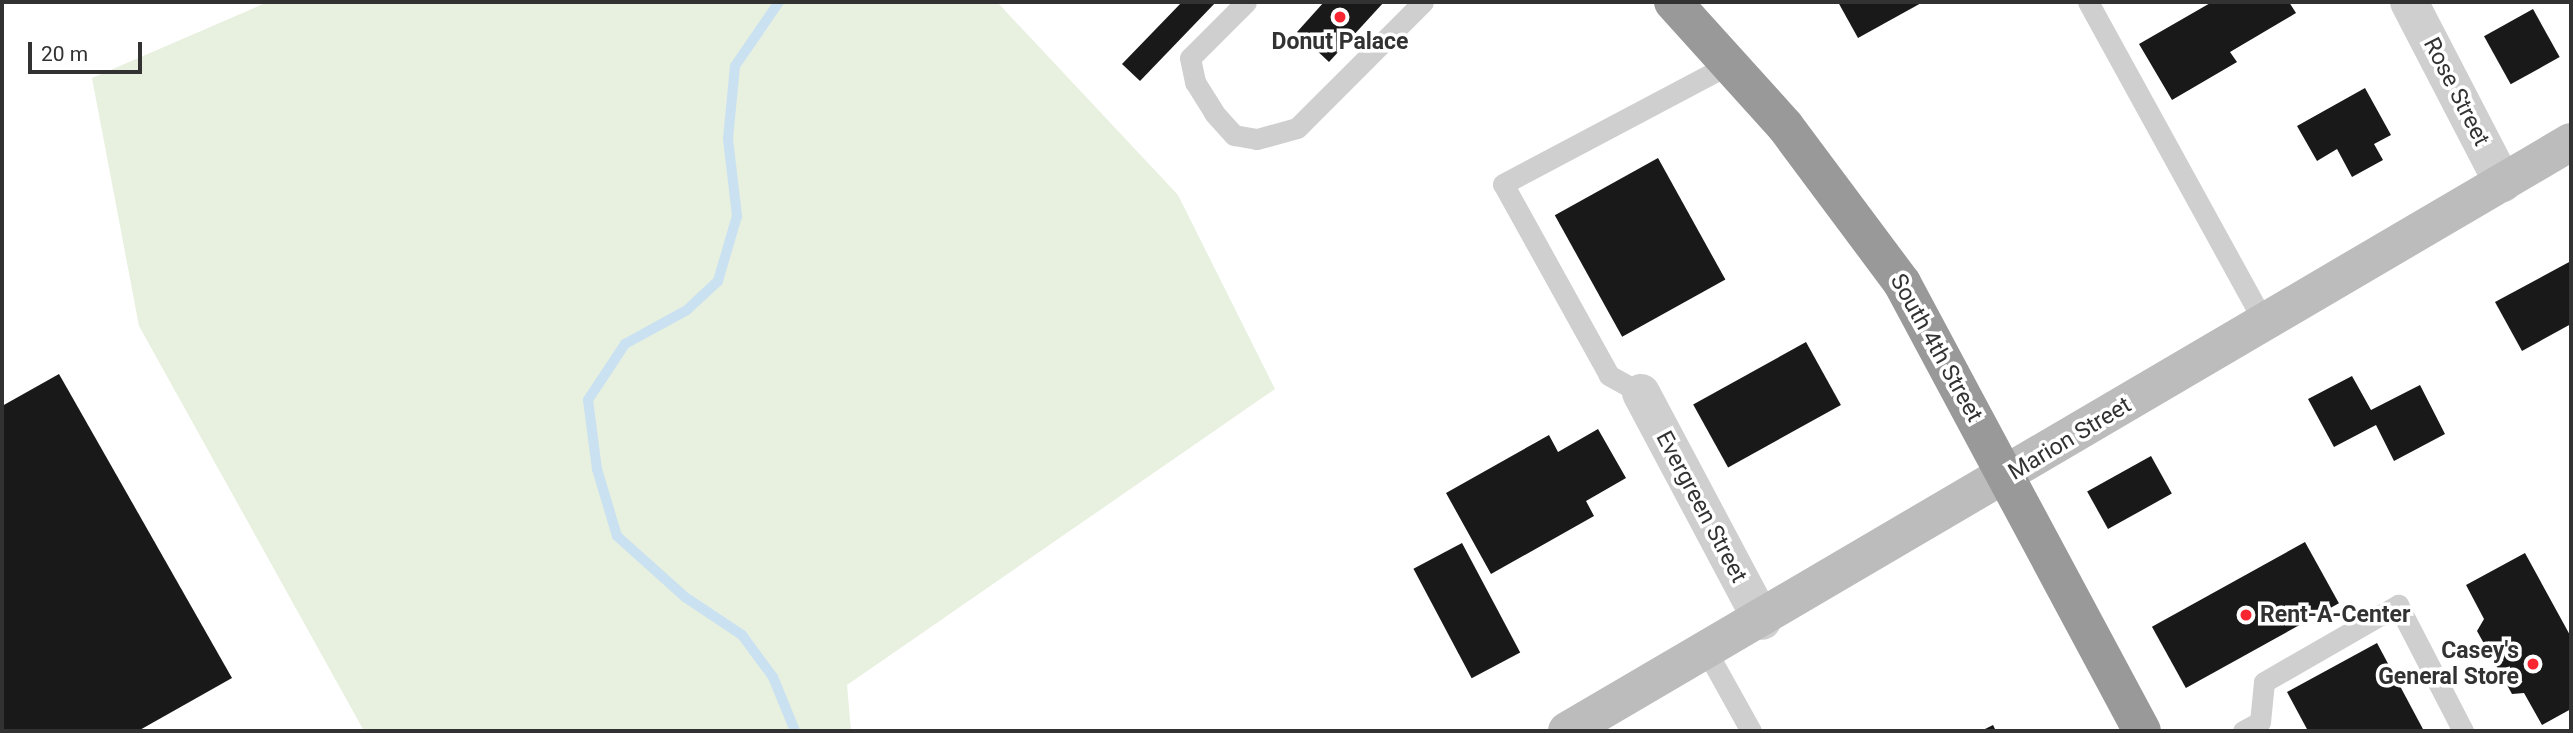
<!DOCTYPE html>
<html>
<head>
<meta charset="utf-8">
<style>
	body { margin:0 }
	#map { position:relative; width:2573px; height:733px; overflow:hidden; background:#fff; font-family:Roboto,sans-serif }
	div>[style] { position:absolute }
	.green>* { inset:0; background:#e8f0df }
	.stream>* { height:10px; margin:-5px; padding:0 5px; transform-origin:5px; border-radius:5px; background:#cae1f1 }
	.building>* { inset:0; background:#191919; transform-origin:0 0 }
	.lane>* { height:21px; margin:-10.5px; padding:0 10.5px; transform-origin:10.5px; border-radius:10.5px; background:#cfcfcf }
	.street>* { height:38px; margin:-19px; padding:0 19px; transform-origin:19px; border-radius:19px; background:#cfcfcf }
	.secondary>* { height:38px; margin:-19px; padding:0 19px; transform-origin:19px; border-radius:19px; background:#bcbcbc }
	.highway>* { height:38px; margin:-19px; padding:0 19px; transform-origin:19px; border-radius:19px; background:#999 }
	.dots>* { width:19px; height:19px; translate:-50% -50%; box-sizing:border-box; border:4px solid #fff; border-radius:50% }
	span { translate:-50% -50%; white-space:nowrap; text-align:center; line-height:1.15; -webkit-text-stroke:7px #fff; paint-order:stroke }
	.poi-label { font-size:23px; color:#323232; font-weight:700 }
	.left { translate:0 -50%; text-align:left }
	.right { translate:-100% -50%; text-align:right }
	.street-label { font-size:23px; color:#323232 }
	.frame { position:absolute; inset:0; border:4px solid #323232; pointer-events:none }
	.scale { position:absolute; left:28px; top:42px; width:114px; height:32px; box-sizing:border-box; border:4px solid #323232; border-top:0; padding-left:9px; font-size:21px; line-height:24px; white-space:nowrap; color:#323232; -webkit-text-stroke:5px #fff; paint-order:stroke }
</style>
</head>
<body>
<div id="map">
	<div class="green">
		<div style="clip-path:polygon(268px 2px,997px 2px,1178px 195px,1275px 389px,847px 685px,851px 731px,364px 731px,139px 326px,92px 78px)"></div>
	</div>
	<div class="stream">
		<div style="left:779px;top:2px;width:78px;rotate:124.5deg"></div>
		<div style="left:735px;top:66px;width:73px;rotate:95.5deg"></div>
		<div style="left:728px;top:139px;width:78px;rotate:83.3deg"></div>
		<div style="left:737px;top:216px;width:68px;rotate:106.3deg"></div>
		<div style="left:718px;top:281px;width:42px;rotate:136.9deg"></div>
		<div style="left:687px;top:310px;width:71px;rotate:151.3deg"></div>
		<div style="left:625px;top:344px;width:67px;rotate:123.5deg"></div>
		<div style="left:588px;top:400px;width:70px;rotate:82.6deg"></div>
		<div style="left:597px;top:469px;width:70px;rotate:73.4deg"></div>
		<div style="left:617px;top:536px;width:91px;rotate:41.9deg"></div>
		<div style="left:685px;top:597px;width:69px;rotate:33.7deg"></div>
		<div style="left:742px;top:635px;width:52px;rotate:53.6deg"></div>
		<div style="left:773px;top:677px;width:58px;rotate:67.8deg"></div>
	</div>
	<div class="building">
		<div style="clip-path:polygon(1182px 2px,1216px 2px,1140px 81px,1122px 64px)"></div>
		<div style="clip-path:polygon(1324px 2px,1384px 2px,1329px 62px,1297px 32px)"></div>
		<div style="clip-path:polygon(1838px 2px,1923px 2px,1858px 38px)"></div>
		<div style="clip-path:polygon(2212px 2px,2289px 2px,2296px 13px,2230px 52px,2237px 62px,2172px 100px,2139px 44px)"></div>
		<div style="left:2533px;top:9px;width:55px;height:56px;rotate:61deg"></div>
		<div style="clip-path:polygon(2365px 88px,2391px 135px,2374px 144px,2383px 160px,2352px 177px,2337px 149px,2317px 161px,2297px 126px)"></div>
		<div style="left:1658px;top:158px;width:139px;height:118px;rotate:61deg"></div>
		<div style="clip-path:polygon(2571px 261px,2571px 324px,2522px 351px,2495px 302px)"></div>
		<div style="left:1806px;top:342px;width:72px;height:129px;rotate:61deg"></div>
		<div style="clip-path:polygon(59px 374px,232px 678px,138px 731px,2px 731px,2px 406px)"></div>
		<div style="clip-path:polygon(2352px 376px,2371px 410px,2420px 385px,2445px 434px,2394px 461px,2376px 425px,2334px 447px,2308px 399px)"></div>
		<div style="clip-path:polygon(1598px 429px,1626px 478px,1586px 501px,1594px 516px,1491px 574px,1446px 493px,1549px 435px,1558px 452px)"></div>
		<div style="left:2151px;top:456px;width:43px;height:73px;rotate:61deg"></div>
		<div style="left:2305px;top:542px;width:70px;height:175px;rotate:61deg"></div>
		<div style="left:1462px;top:543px;width:124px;height:55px;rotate:62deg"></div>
		<div style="clip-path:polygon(2525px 553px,2571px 637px,2571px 709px,2542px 725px,2524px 693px,2512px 694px,2477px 631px,2484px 619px,2466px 585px)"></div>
		<div style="clip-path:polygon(2377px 643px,2424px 731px,2308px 731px,2287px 692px)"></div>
		<div style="clip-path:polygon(1993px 725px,1996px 731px,1981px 731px)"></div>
	</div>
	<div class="lane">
		<div style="left:1246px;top:2px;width:79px;rotate:135deg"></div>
		<div style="left:1190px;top:58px;width:25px;rotate:78deg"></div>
		<div style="left:1195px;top:82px;width:36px;rotate:58deg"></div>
		<div style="left:1214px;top:113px;width:30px;rotate:48deg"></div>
		<div style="left:1234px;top:135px;width:23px;rotate:10deg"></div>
		<div style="left:1257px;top:139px;width:41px;rotate:-15.4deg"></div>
		<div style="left:1297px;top:128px;width:178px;rotate:-45deg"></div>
		<div style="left:2088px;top:2px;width:367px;rotate:61.2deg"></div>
		<div style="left:1641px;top:393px;width:37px;rotate:-151deg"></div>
		<div style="left:1609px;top:375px;width:218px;rotate:-119deg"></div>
		<div style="left:1503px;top:184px;width:257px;rotate:-27.9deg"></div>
		<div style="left:1707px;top:652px;width:90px;rotate:60.9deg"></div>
		<div style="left:2243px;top:731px;width:19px;rotate:-28deg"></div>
		<div style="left:2260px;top:722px;width:40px;rotate:-84.3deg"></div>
		<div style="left:2264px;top:682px;width:155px;rotate:-29.9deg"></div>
		<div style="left:2398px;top:605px;width:142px;rotate:62.7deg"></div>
	</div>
	<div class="street">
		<div style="left:2409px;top:2px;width:204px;rotate:62.6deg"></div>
		<div style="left:1641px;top:393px;width:258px;rotate:62deg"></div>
	</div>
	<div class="secondary">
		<div style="left:1567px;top:731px;width:1164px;rotate:-30.4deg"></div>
	</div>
	<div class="highway">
		<div style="left:1673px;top:2px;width:167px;rotate:47.9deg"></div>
		<div style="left:1785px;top:126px;width:196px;rotate:53.3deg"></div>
		<div style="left:1902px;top:283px;width:508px;rotate:61.82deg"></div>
	</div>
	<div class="dots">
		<div style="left:1340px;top:17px;background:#f72630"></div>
		<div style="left:2246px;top:615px;background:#f72630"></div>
		<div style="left:2533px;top:664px;background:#f72630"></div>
	</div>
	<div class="poi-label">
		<span style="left:1340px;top:42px">Donut Palace</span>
		<span class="left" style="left:2260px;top:615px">Rent-A-Center</span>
		<span class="right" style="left:2519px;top:664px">Casey's<br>General Store</span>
	</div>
	<div class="street-label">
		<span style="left:2456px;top:92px;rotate:63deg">Rose Street</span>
		<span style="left:1936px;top:348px;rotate:61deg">South 4th Street</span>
		<span style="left:2070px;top:439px;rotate:-31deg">Marion Street</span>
		<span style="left:1701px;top:507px;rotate:62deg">Evergreen Street</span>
	</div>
	<div class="frame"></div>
	<div class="scale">20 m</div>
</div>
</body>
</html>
